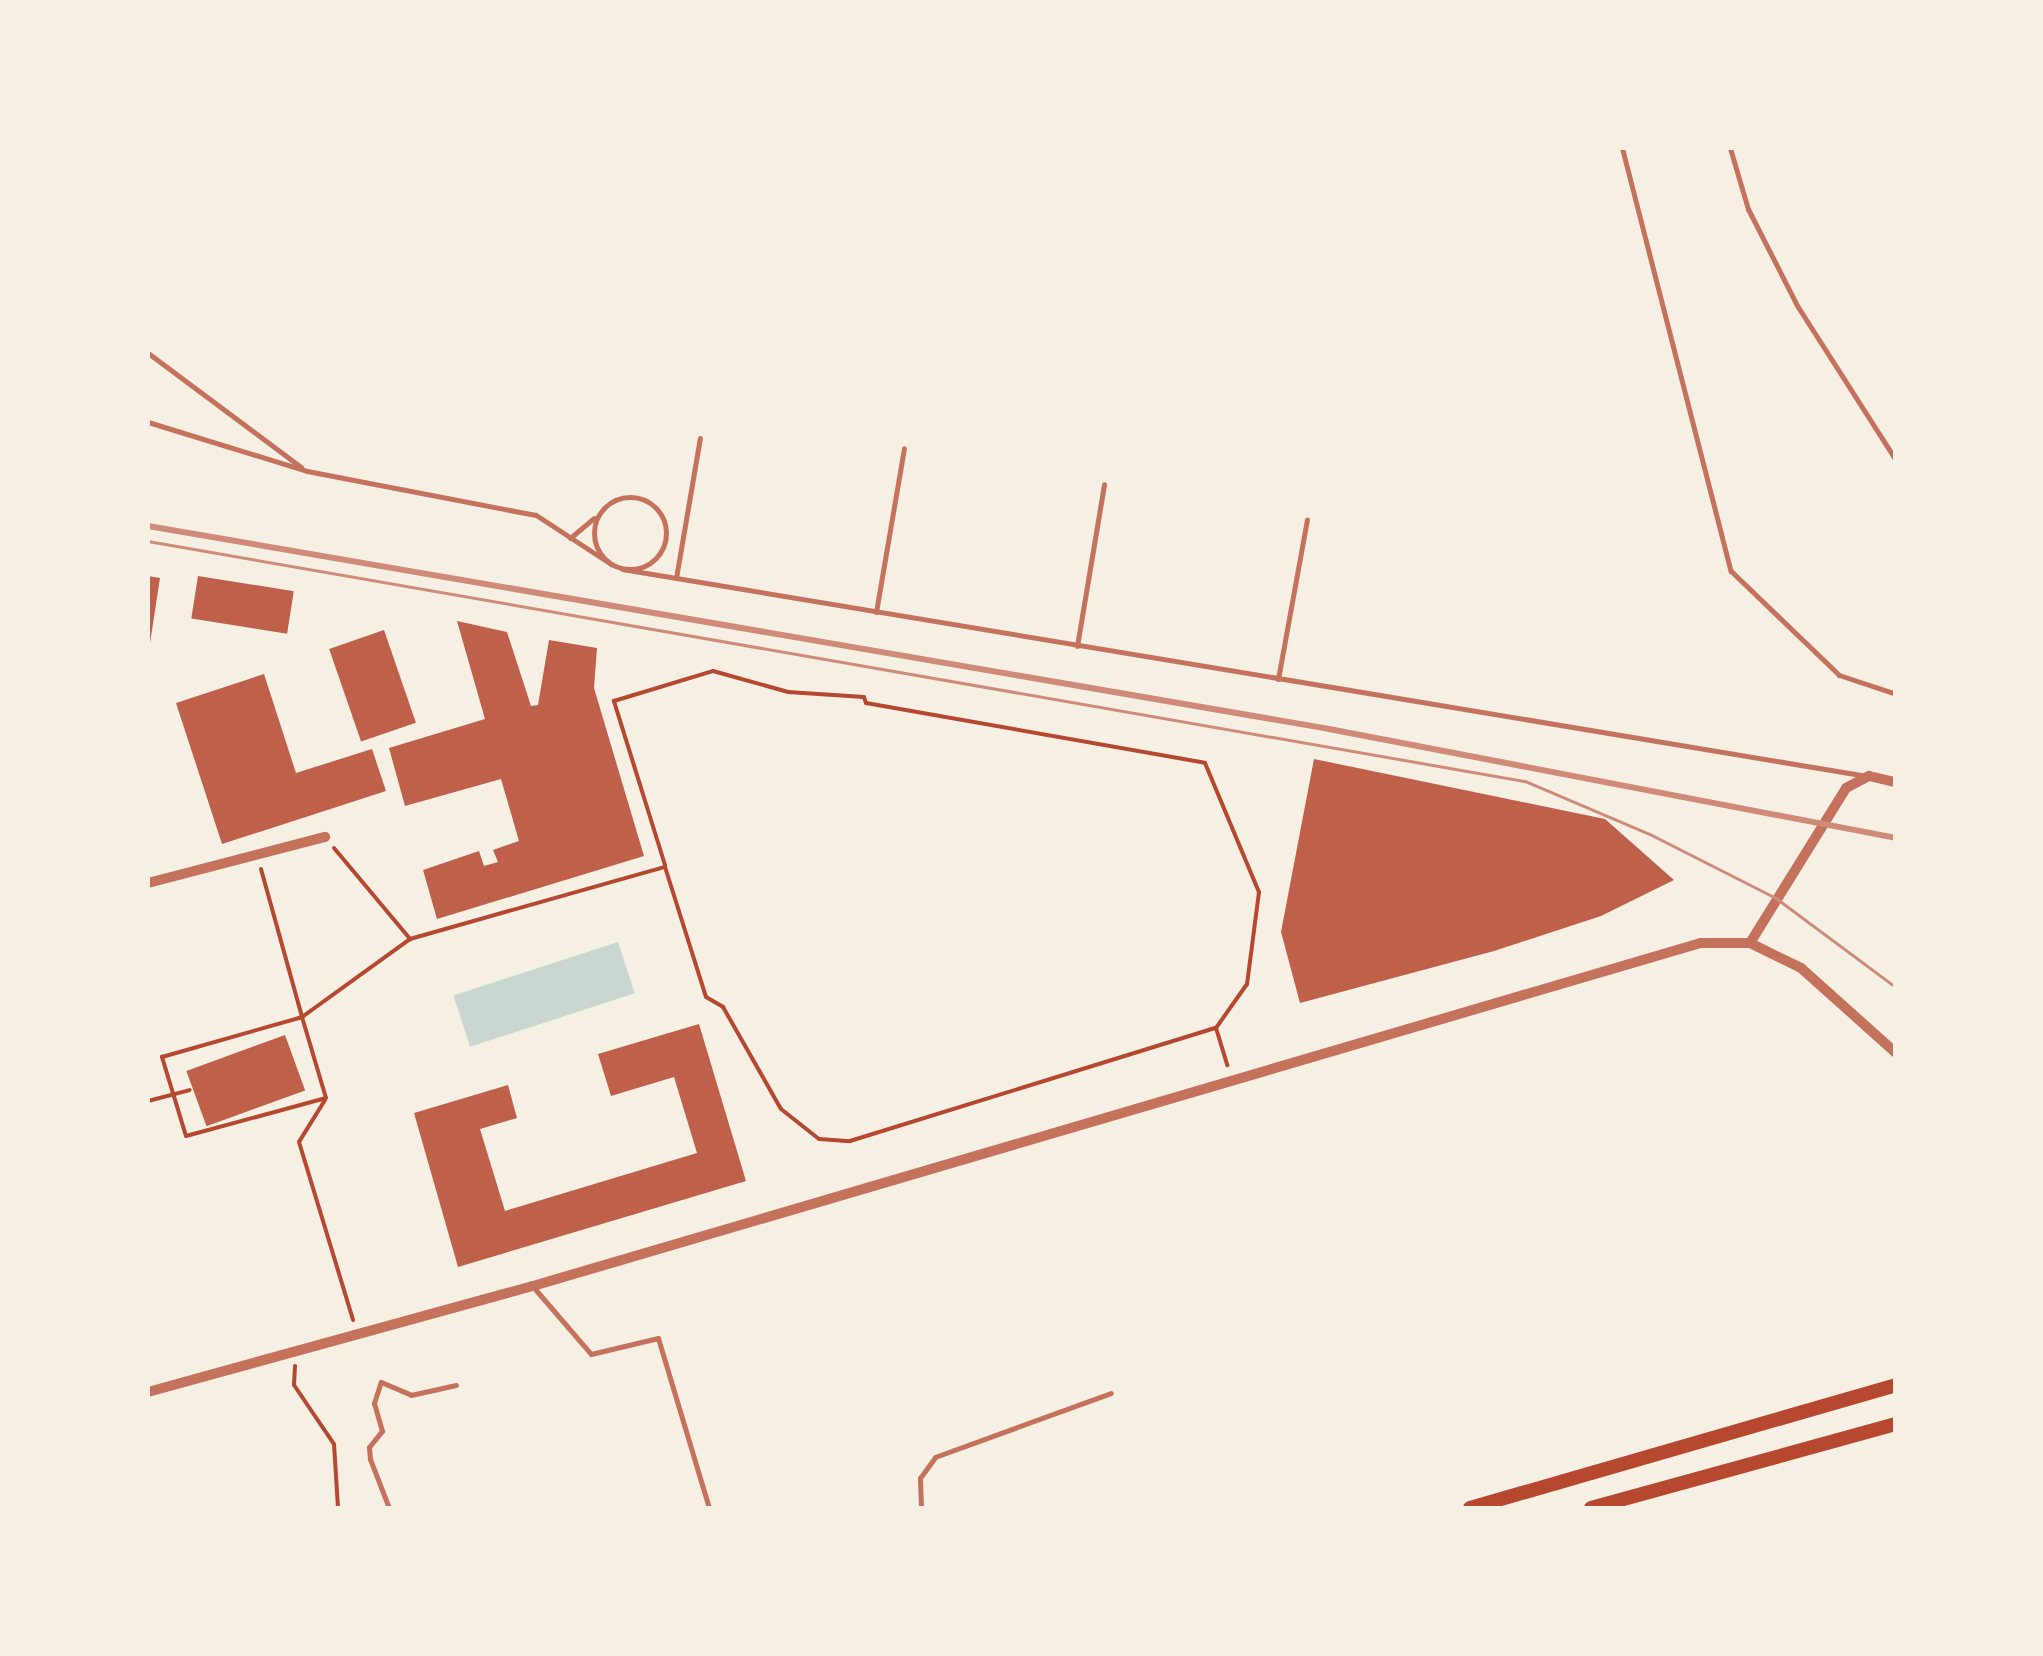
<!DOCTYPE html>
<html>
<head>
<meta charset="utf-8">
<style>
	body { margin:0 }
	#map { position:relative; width:2043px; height:1656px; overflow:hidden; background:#f6efe4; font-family:Karla,sans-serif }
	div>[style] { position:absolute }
	.water>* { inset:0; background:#c9d6d2; transform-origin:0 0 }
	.building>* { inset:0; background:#bf614a; transform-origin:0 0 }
	.path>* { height:4px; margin:-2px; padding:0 2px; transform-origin:2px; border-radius:2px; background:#b5482f }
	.service>* { height:5px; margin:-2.5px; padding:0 2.5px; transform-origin:2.5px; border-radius:2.5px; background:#c5725c }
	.service>.ring { margin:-2.5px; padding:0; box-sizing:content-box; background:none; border:5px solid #c5725c; border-radius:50% }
	.minor>* { height:10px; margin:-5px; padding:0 5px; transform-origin:5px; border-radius:5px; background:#c5725c }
	.secondary>* { height:14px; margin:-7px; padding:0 7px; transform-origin:7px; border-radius:7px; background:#b5482f }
	.tram>* { height:2.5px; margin:-1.25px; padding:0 1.25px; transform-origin:1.25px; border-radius:1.25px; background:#cf8b77 }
	.rail>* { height:6px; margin:-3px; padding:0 3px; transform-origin:3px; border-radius:3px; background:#cf8b77 }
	span { translate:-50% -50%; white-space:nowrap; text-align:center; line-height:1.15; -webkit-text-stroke:10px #f6efe4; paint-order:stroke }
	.frame { position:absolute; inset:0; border:150px solid #f6efe4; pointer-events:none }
</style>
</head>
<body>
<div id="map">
	<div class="water">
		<div style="left:618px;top:942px;width:54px;height:173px;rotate:72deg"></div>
	</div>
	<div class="building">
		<div style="clip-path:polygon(148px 576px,160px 578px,150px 643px,148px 643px)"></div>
		<div style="left:198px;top:576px;width:97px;height:43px;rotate:9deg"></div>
		<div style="clip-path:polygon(457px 621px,507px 632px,531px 706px,538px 705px,549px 640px,597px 648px,594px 688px,644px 856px,437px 919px,423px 870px,479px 851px,484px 866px,498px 862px,493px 850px,519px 841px,501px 779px,405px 806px,389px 748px,485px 719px)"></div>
		<div style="left:384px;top:630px;width:98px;height:58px;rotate:71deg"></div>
		<div style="clip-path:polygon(264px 674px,296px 773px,372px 749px,386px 791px,222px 844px,176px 703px)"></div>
		<div style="clip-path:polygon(1314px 759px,1605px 819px,1674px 880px,1601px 916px,1494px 951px,1300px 1003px,1281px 932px)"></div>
		<div style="clip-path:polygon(699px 1024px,746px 1181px,458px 1267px,414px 1113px,508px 1085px,517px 1118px,480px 1129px,505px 1211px,697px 1153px,674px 1077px,611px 1096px,598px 1054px)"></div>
		<div style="left:285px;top:1035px;width:59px;height:105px;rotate:70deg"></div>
	</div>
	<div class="path">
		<div style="left:334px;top:848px;width:119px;rotate:50.1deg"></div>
		<div style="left:665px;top:865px;width:172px;rotate:-107.3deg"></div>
		<div style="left:614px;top:701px;width:103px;rotate:-16.9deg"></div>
		<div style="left:713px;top:671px;width:78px;rotate:15.6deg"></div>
		<div style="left:788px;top:692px;width:76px;rotate:3.8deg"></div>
		<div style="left:864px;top:697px;width:6px;rotate:72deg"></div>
		<div style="left:866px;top:703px;width:344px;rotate:10deg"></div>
		<div style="left:1205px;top:763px;width:140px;rotate:67.3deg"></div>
		<div style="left:1259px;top:892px;width:93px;rotate:97.4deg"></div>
		<div style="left:1247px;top:984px;width:54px;rotate:125.2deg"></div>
		<div style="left:261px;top:869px;width:154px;rotate:74.5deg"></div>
		<div style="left:302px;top:1017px;width:133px;rotate:-35.8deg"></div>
		<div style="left:410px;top:939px;width:265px;rotate:-15.8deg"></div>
		<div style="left:665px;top:867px;width:136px;rotate:72.5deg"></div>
		<div style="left:706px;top:997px;width:20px;rotate:30deg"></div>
		<div style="left:723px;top:1007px;width:117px;rotate:60.4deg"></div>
		<div style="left:781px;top:1109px;width:48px;rotate:38.3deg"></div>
		<div style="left:819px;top:1139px;width:31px;rotate:4deg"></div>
		<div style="left:850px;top:1141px;width:383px;rotate:-17.2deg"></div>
		<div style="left:1216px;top:1028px;width:39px;rotate:73deg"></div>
		<div style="left:302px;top:1017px;width:84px;rotate:73.5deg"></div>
		<div style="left:326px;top:1098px;width:145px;rotate:164.8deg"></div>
		<div style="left:186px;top:1136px;width:83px;rotate:-106.9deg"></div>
		<div style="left:162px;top:1057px;width:146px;rotate:-15.9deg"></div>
		<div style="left:325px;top:1100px;width:49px;rotate:121.8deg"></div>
		<div style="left:299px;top:1142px;width:186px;rotate:73.1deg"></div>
		<div style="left:148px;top:1101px;width:43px;rotate:-14.7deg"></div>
		<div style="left:295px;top:1366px;width:19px;rotate:93deg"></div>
		<div style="left:294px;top:1385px;width:71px;rotate:55.9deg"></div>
		<div style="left:334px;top:1444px;width:64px;rotate:86.4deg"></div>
	</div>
	<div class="service">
		<div style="left:1622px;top:148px;width:437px;rotate:75.6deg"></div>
		<div style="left:1731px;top:571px;width:150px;rotate:43.9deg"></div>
		<div style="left:1839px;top:675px;width:60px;rotate:18.4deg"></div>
		<div style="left:1730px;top:148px;width:64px;rotate:73.6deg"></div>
		<div style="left:1748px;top:209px;width:110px;rotate:63deg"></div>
		<div style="left:1798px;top:307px;width:182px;rotate:57.4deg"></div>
		<div style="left:148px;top:353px;width:191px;rotate:36.7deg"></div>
		<div style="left:148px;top:422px;width:166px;rotate:17.1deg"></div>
		<div style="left:307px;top:471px;width:233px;rotate:10.9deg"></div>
		<div style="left:536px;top:515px;width:90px;rotate:33.2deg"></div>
		<div class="ring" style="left:594px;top:497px;width:67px;height:67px"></div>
		<div style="left:570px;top:538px;width:31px;rotate:-40deg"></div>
		<div style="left:622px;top:569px;width:1262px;rotate:9.44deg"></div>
		<div style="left:676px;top:578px;width:142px;rotate:-80.3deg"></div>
		<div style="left:876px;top:612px;width:166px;rotate:-80.3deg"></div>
		<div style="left:1077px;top:646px;width:164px;rotate:-80.5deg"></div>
		<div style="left:1278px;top:679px;width:162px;rotate:-79.7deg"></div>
		<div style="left:535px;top:1289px;width:86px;rotate:49.3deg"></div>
		<div style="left:591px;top:1354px;width:69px;rotate:-13.4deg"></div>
		<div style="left:658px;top:1338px;width:177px;rotate:73.3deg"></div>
		<div style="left:389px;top:1508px;width:53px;rotate:-111.2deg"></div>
		<div style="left:370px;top:1459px;width:12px;rotate:-95deg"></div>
		<div style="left:369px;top:1447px;width:21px;rotate:-51deg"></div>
		<div style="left:382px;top:1431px;width:29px;rotate:-106deg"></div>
		<div style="left:374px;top:1403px;width:22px;rotate:-72deg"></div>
		<div style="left:381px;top:1382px;width:33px;rotate:23deg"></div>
		<div style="left:411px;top:1395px;width:46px;rotate:-12.5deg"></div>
		<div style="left:921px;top:1508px;width:30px;rotate:-92deg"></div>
		<div style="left:920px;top:1478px;width:26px;rotate:-54deg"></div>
		<div style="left:935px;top:1457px;width:187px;rotate:-20deg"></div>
	</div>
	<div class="minor">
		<div style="left:148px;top:883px;width:183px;rotate:-14.6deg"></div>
		<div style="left:1750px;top:943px;width:182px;rotate:-58.2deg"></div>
		<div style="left:1846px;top:788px;width:26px;rotate:-28deg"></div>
		<div style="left:1869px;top:776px;width:28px;rotate:13deg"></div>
		<div style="left:148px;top:1392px;width:399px;rotate:-15.4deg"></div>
		<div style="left:533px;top:1286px;width:1217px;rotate:-16.37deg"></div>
		<div style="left:1701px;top:943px;width:49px"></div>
		<div style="left:1750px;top:943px;width:57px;rotate:26.1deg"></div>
		<div style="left:1801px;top:968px;width:127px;rotate:41.8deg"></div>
	</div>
	<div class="secondary">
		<div style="left:1470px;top:1508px;width:443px;rotate:-16.1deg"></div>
		<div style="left:1591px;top:1508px;width:316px;rotate:-15.4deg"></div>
	</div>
	<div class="tram">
		<div style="left:148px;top:541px;width:1398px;rotate:9.89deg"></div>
		<div style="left:1525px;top:781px;width:136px;rotate:23deg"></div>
		<div style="left:1650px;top:834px;width:141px;rotate:26.9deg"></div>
		<div style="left:1776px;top:898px;width:149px;rotate:36.6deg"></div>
	</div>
	<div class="rail">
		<div style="left:148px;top:526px;width:1198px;rotate:9.75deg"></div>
		<div style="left:1329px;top:729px;width:577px;rotate:10.88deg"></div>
	</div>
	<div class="frame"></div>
</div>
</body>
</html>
